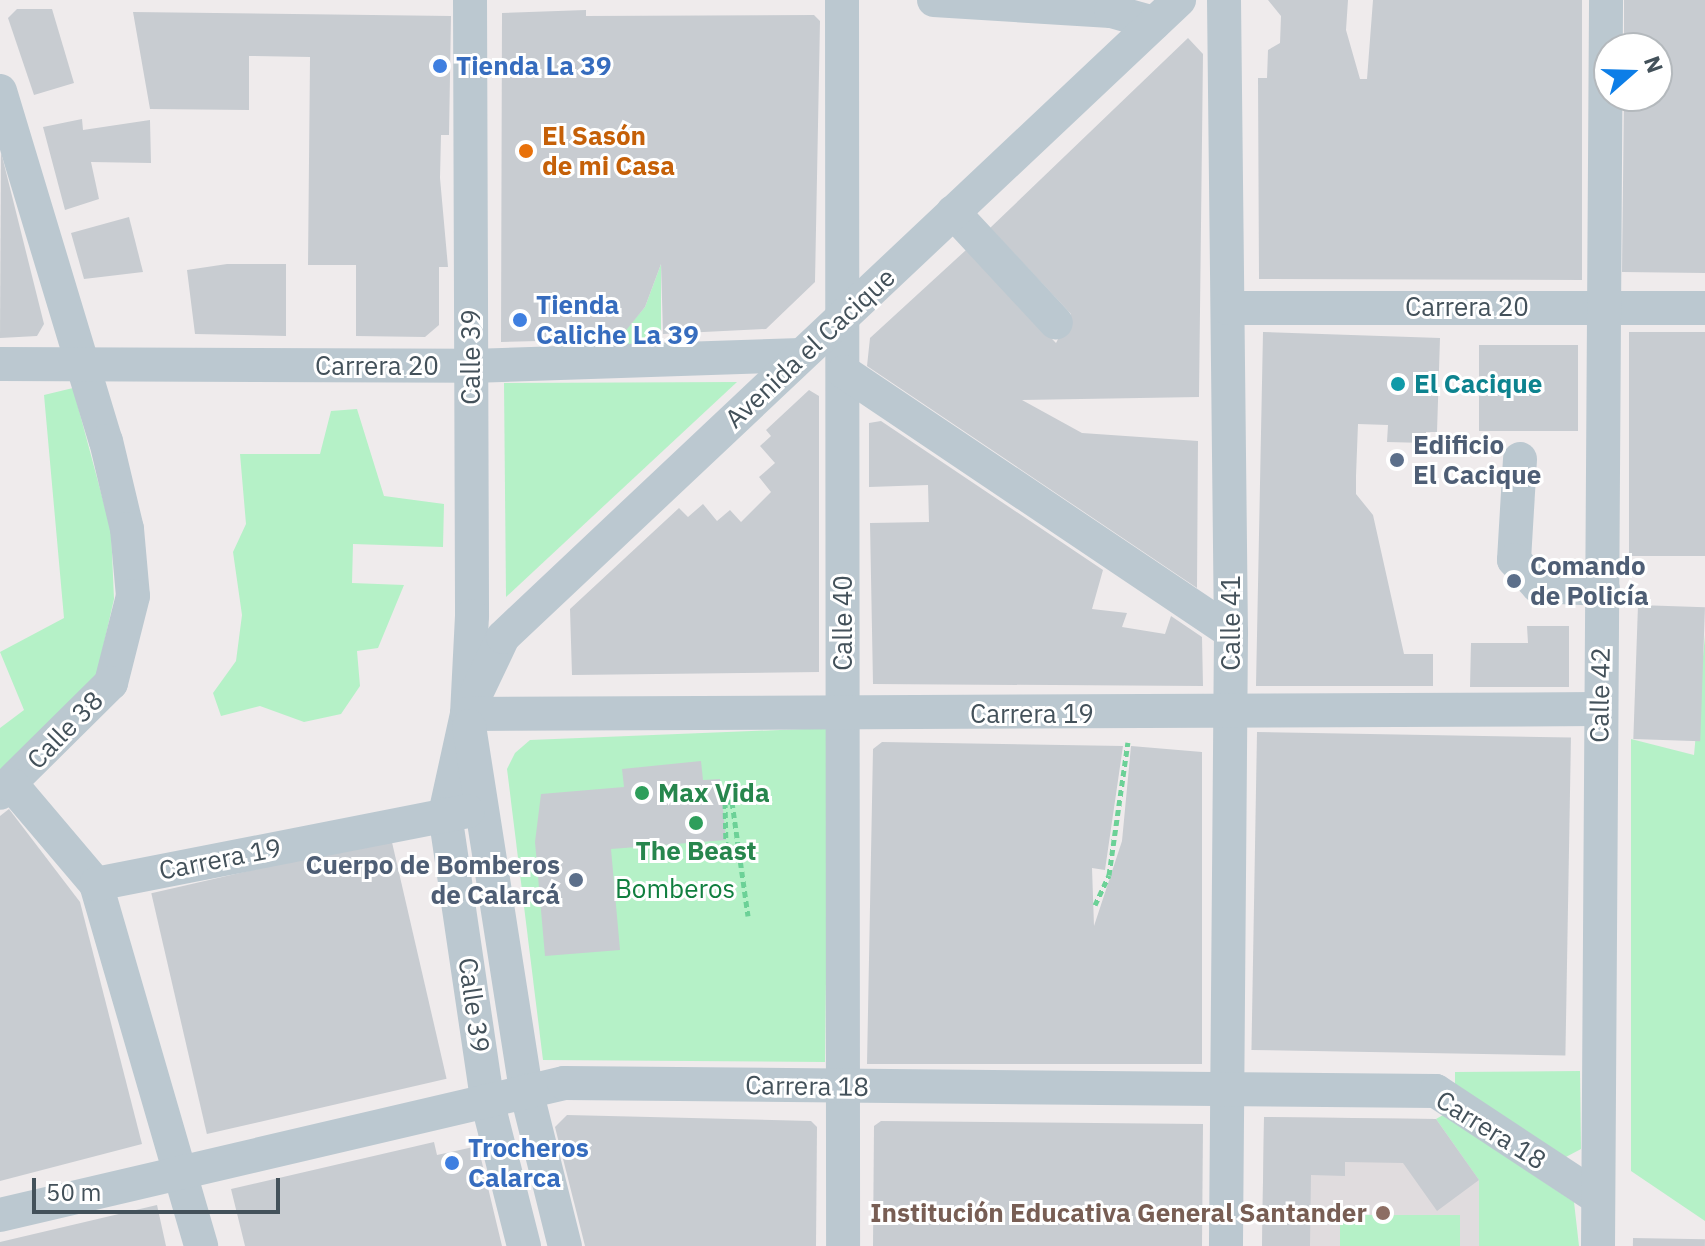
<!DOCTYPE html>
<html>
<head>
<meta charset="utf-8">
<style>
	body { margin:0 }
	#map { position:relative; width:1705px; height:1246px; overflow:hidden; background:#efebec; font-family:"IBM Plex Sans",sans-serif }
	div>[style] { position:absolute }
	.education>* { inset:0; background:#e0dcde }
	.green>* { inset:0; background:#b5f1c7; transform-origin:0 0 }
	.building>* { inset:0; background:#c8ccd1; transform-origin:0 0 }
	.path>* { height:5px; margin-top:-2.5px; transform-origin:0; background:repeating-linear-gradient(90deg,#6cd197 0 6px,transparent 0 10px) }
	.minor>* { height:34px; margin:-17px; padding:0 17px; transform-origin:17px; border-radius:17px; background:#bbc8d0 }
	.dots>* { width:22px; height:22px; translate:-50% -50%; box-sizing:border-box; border:4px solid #fff; border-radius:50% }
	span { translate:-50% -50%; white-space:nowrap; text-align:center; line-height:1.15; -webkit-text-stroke:6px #fff; paint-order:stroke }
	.shop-label { font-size:26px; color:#366cbe; font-weight:700 }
	.left { translate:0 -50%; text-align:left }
	.food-label { font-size:26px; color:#c56008; font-weight:700 }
	.street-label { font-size:26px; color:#43515a }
	.culture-label { font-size:26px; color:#0d838f; font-weight:700 }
	.service-label { font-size:26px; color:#4e5e75; font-weight:700 }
	.right { translate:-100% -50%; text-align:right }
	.leisure-label { font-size:26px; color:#27864d; font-weight:700 }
	.park-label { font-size:26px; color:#107f3f }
	.education-label { font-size:26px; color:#785e54; font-weight:700 }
	.north { position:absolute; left:1593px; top:32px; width:80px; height:80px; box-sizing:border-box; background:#fff; border:2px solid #b4b9bd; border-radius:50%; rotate:70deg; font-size:22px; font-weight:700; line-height:32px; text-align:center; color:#43515a }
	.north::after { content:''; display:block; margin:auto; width:28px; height:36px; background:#0d7ee7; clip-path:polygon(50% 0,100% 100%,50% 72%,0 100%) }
	.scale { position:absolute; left:32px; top:1178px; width:248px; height:36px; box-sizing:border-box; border:4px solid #43515a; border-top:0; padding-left:10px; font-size:24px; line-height:28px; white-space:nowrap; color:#43515a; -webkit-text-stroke:6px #fff; paint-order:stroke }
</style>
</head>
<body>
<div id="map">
	<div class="education">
		<div style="clip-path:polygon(1264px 1117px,1436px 1119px,1527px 1246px,1262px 1246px)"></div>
	</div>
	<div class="green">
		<div style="clip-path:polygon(661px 264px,661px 348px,608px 350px,645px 307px)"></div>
		<div style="clip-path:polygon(737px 382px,506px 597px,504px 383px)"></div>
		<div style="clip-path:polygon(73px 388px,111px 530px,114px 599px,97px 674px,0 773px,0 728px,24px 710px,0 652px,64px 618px,44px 395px)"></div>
		<div style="clip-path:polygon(357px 409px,384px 496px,444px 504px,443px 547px,353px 544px,352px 583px,404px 585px,378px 648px,357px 651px,360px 686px,341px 714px,304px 722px,260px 706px,221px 716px,213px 693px,236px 661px,242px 615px,233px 552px,246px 524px,240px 454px,320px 454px,331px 411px)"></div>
		<div style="clip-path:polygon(1705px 635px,1705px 1221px,1631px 1171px,1631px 739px,1694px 755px)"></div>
		<div style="clip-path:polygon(829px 728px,825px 1062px,543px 1060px,507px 769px,515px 753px,530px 740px)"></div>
		<div style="clip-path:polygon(1580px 1071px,1581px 1149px,1564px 1158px,1455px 1090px,1455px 1072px)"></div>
		<div style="clip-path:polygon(1443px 1115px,1574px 1202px,1579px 1246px,1479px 1246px,1479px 1180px,1436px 1119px)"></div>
		<div style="left:1340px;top:1215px;width:120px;height:31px"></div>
	</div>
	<div class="building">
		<div style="clip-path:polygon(1268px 0,1348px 0,1346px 30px,1360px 79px,1367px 79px,1373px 0,1582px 0,1582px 280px,1259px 279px,1258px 78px,1267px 78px,1268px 50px,1280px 43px,1281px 16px)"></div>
		<div style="clip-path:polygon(1624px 0,1705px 0,1705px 273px,1622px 272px,1624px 96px,1657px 96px,1657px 48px,1624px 48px)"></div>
		<div style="clip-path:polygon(17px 9px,52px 9px,74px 83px,34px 95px,8px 18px)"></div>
		<div style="clip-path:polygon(586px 10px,586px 16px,814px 15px,820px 21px,815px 282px,766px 329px,663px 334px,661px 264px,645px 307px,619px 339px,501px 342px,502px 13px)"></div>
		<div style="clip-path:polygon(133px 12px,451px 16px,449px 135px,441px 135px,440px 178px,448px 267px,439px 267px,439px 325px,425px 337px,356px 336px,356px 265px,308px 265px,310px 57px,249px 56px,249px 110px,150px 109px)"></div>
		<div style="clip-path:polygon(1188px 38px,1203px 54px,1199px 397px,1022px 400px,1082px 433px,1198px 441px,1197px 588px,867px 366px,870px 338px,966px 250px,1056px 343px,1071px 314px,990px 228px)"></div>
		<div style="clip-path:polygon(82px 119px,83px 130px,150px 120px,151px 163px,91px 162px,99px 199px,65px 210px,43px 127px)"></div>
		<div style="clip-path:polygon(1px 152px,44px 324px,37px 336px,0 338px)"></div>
		<div style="clip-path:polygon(129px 217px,143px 272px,84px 279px,71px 233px)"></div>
		<div style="clip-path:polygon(227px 264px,286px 264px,286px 336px,195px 334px,187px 270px)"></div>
		<div style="clip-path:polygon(1263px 332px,1440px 338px,1437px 432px,1426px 432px,1426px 443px,1387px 442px,1388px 425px,1358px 424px,1356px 476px,1356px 494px,1373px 515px,1404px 654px,1433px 654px,1433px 686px,1256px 686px)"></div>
		<div style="left:1629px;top:332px;width:76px;height:224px"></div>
		<div style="left:1479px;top:345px;width:99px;height:86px"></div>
		<div style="clip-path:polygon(809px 390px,819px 396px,819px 672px,572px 675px,570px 609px,679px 508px,688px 517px,703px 504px,717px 521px,730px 510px,741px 522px,771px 492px,759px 477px,775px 463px,760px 446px,771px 436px,766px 430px)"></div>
		<div style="clip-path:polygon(881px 421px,1103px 570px,1092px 609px,1127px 613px,1122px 627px,1165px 634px,1171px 616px,1202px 637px,1203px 686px,873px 684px,870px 523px,929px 522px,928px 485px,869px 487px,869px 423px)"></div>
		<div style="left:1638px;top:605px;width:67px;height:134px;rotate:2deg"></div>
		<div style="clip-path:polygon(1527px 626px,1569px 626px,1569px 687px,1470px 687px,1471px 643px,1528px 643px)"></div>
		<div style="left:1257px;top:732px;width:314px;height:318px;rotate:1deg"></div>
		<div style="clip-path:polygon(882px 742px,1123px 746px,1105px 870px,1092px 868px,1094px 926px,1122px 841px,1131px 746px,1202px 752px,1202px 1064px,867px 1064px,873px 749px)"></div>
		<div style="clip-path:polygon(701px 761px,703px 780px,720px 779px,726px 840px,611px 849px,620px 950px,545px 956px,535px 842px,541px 794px,624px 787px,622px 769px)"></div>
		<div style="clip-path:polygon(9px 809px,80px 902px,142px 1144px,0 1181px,0 816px)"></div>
		<div style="left:391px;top:838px;width:247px;height:246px;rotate:77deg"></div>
		<div style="clip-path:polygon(567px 1115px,811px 1121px,817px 1127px,816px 1246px,585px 1246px,555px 1127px)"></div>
		<div style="clip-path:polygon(1264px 1117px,1436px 1119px,1479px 1180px,1437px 1211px,1403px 1163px,1345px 1162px,1345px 1176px,1311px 1175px,1310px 1246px,1262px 1246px)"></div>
		<div style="clip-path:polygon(881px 1121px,1203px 1124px,1202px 1246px,873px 1246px,874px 1126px)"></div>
		<div style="clip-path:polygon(434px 1142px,437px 1155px,478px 1146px,502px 1246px,245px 1246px,231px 1189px)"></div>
		<div style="clip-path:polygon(157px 1205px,166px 1246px,0 1246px,0 1242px)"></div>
		<div style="left:1633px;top:1238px;width:72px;height:8px;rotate:1deg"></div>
	</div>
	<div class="path">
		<div style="left:726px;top:848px;width:47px;rotate:-91.2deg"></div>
		<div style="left:725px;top:801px;width:7px;rotate:8deg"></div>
		<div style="left:732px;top:802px;width:115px;rotate:82deg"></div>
		<div style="left:1095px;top:905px;width:33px;rotate:-65deg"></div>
		<div style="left:1109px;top:875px;width:134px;rotate:-81.9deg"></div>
	</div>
	<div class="minor">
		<div style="left:470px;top:0;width:616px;rotate:89.81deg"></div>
		<div style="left:472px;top:616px;width:98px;rotate:92.9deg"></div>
		<div style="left:467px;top:714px;width:102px;rotate:102.4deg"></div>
		<div style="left:445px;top:814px;width:289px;rotate:81.6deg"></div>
		<div style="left:487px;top:1100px;width:151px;rotate:75.8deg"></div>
		<div style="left:842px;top:0;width:1246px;rotate:89.95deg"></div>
		<div style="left:934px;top:0;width:177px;rotate:3.6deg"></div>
		<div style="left:1111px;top:11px;width:45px;rotate:15.6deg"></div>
		<div style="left:1224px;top:0;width:632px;rotate:89.37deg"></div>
		<div style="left:1231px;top:632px;width:614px;rotate:90.47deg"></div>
		<div style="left:0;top:91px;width:366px;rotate:73.2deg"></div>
		<div style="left:106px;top:441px;width:90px;rotate:76.6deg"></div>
		<div style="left:127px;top:529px;width:67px;rotate:84.9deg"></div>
		<div style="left:133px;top:596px;width:90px;rotate:104.2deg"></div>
		<div style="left:111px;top:683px;width:156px;rotate:135.3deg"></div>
		<div style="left:953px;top:212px;width:151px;rotate:47.1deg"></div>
		<div style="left:1228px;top:308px;width:477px"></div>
		<div style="left:0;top:364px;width:471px;rotate:0.2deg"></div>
		<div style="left:471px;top:366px;width:330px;rotate:-1.9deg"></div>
		<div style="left:844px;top:372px;width:466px;rotate:33.9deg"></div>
		<div style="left:1520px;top:459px;width:101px;rotate:93.4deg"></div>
		<div style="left:1514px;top:560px;width:35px;rotate:47deg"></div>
		<div style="left:1538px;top:586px;width:65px;rotate:2.6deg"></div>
		<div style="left:475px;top:696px;width:65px;rotate:-64.6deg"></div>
		<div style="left:503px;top:637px;width:929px;rotate:-43.3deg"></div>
		<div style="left:467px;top:714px;width:1131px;rotate:-0.25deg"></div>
		<div style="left:469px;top:726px;width:368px;rotate:81.1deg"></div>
		<div style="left:526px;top:1090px;width:161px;rotate:76deg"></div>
		<div style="left:12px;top:785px;width:130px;rotate:49.7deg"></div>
		<div style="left:96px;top:884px;width:377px;rotate:73.8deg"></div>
		<div style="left:96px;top:884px;width:379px;rotate:-11.1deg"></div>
		<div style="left:0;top:1215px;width:579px;rotate:-13.17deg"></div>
		<div style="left:564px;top:1083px;width:872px;rotate:0.53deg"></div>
		<div style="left:1436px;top:1091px;width:193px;rotate:33.4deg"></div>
		<div style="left:1598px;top:1246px;width:1246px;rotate:-89.63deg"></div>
	</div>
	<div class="dots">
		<div style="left:440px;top:66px;background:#3f7fe0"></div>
		<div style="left:526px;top:151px;background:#e8710a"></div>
		<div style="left:520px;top:320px;background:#3f7fe0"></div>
		<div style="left:1398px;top:384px;background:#0f9aa8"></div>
		<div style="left:1397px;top:460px;background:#5c6f8a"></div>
		<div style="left:1514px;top:581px;background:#5c6f8a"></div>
		<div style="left:642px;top:793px;background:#2e9e5b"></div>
		<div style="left:696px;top:823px;background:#2e9e5b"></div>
		<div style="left:576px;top:880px;background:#5c6f8a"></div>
		<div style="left:452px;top:1163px;background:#3f7fe0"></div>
		<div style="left:1383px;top:1213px;background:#8d6e63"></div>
	</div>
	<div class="shop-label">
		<span class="left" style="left:456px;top:66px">Tienda La 39</span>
		<span class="left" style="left:536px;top:320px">Tienda<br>Caliche La 39</span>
		<span class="left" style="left:468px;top:1163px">Trocheros<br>Calarca</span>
	</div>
	<div class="food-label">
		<span class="left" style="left:542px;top:151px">El Sasón<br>de mi Casa</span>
	</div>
	<div class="street-label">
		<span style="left:1467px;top:307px">Carrera 20</span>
		<span style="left:810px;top:348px;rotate:-43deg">Avenida el Cacique</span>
		<span style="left:471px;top:357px;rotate:-90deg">Calle 39</span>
		<span style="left:377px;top:366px">Carrera 20</span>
		<span style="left:843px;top:623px;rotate:-90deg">Calle 40</span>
		<span style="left:1231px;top:623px;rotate:-90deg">Calle 41</span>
		<span style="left:1600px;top:695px;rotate:-89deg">Calle 42</span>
		<span style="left:1032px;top:714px">Carrera 19</span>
		<span style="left:65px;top:730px;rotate:-46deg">Calle 38</span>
		<span style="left:220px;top:859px;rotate:-11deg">Carrera 19</span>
		<span style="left:474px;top:1005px;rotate:82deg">Calle 39</span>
		<span style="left:807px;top:1086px;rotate:1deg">Carrera 18</span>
		<span style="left:1491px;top:1130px;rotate:32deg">Carrera 18</span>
	</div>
	<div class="culture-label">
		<span class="left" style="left:1414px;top:384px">El Cacique</span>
	</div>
	<div class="service-label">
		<span class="left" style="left:1413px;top:460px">Edificio<br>El Cacique</span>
		<span class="left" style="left:1530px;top:581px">Comando<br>de Policía</span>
		<span class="right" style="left:560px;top:880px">Cuerpo de Bomberos<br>de Calarcá</span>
	</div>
	<div class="leisure-label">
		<span class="left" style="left:658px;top:793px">Max Vida</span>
		<span style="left:696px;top:851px">The Beast</span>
	</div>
	<div class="park-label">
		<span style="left:675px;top:889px">Bomberos</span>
	</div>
	<div class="education-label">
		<span class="right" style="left:1367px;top:1213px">Institución Educativa General Santander</span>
	</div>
	<div class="north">N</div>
	<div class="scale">50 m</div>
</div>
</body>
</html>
